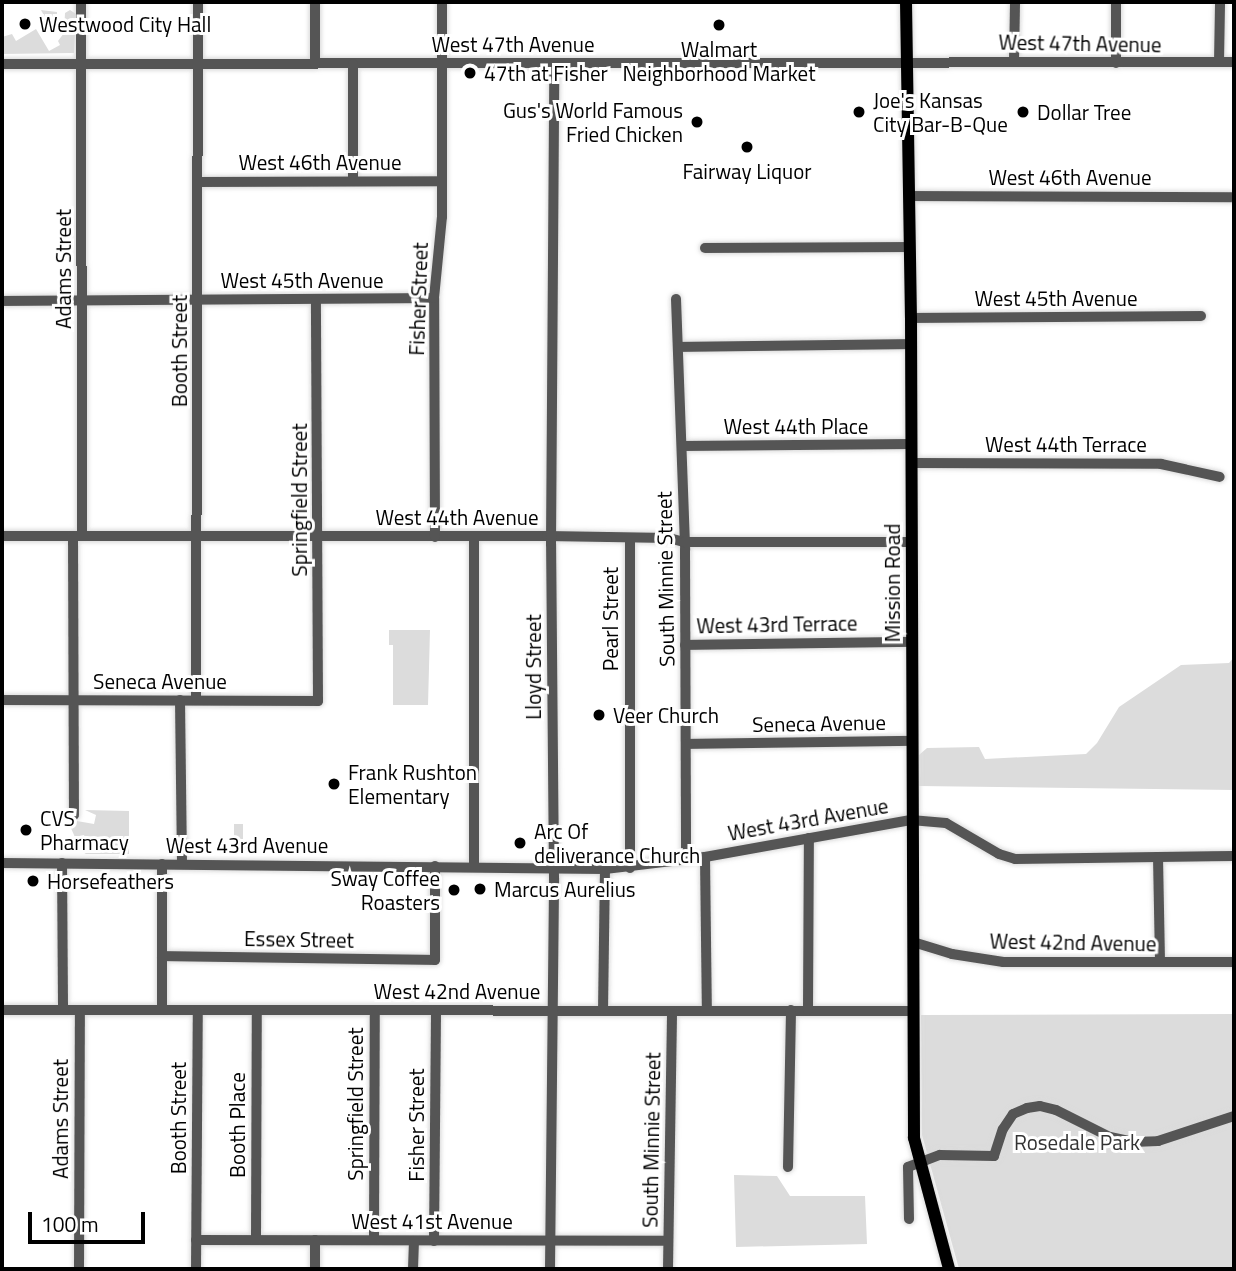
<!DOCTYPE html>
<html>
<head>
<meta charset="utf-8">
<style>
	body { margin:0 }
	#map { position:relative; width:1236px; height:1271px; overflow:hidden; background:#fff; font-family:"Titillium Web",sans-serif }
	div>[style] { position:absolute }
	.green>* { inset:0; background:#dcdcdc; transform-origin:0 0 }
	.roads { filter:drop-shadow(0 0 2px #dbdbdb) drop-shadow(0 0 2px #dbdbdb) }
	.minor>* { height:10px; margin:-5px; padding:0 5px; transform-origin:5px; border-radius:5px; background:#555 }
	.major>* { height:12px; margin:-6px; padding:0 6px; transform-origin:6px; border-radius:6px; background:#000 }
	.dots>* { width:19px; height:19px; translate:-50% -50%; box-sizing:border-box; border:4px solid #fff; border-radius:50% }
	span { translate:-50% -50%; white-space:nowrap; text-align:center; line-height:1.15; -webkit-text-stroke:6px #fff; paint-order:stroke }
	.poi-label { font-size:21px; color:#000 }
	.left { translate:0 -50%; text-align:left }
	.right { translate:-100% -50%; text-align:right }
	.street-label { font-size:21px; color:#000 }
	.park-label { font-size:21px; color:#333 }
	.frame { position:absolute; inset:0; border:4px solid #000; pointer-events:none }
	.scale { position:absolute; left:28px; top:1212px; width:117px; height:32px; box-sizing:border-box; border:4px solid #000; border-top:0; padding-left:9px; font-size:21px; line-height:24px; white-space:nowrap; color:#000; -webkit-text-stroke:5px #fff; paint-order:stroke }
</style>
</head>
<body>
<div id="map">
	<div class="green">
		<div style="clip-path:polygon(41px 10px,57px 12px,57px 32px,52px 31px)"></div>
		<div style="clip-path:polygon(70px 10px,76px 14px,74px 53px,2px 54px,2px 37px,12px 34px,16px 41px,36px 29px,49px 51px,60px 45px,58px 41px,64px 33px,65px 13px)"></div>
		<div style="clip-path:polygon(389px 630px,430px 630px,428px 705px,393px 705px,393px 645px,389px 645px)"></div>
		<div style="clip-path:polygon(1234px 657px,1234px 790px,919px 786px,919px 755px,927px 748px,979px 747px,985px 759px,1086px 754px,1097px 743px,1119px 707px,1181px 665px,1229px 663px)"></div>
		<div style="clip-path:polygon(85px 810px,129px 811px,129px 854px,86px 854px,81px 851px,67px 819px,72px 823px,77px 821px,94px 824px,96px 815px)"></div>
		<div style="left:243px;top:824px;width:26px;height:9px;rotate:90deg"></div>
		<div style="clip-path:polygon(1234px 1014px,1234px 1269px,959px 1269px,922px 1135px,921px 1015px)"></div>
		<div style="clip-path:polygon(734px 1175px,777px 1176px,790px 1196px,865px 1196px,867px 1244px,736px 1247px)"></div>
	</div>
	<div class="roads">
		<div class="minor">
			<div style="left:81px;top:2px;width:534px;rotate:89.89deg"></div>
			<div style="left:1014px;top:61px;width:59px;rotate:-89deg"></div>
			<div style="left:1219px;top:62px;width:60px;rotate:-89deg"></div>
			<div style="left:1116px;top:63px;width:61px;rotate:-90deg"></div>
			<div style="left:2px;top:64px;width:1232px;rotate:-0.09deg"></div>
			<div style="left:315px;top:64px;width:62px;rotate:-90deg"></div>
			<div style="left:353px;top:64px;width:117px;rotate:90deg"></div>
			<div style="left:199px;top:182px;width:243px;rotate:-0.2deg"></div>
			<div style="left:909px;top:196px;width:322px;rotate:0.2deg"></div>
			<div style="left:705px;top:248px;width:205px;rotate:-0.3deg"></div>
			<div style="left:676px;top:299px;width:251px;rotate:87.9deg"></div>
			<div style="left:685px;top:550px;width:310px;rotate:89.8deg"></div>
			<div style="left:2px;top:301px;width:432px;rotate:-0.4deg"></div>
			<div style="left:911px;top:318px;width:290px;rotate:-0.4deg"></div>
			<div style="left:678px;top:347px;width:233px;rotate:-0.7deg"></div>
			<div style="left:682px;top:446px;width:229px;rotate:-0.5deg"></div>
			<div style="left:911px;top:463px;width:250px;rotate:0.2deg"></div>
			<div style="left:1161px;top:464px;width:60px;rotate:12.4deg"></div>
			<div style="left:2px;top:536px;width:545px"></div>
			<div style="left:547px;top:536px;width:122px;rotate:0.9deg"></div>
			<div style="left:669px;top:538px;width:16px;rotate:15deg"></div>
			<div style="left:684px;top:542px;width:227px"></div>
			<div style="left:73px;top:536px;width:279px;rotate:89.8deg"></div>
			<div style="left:435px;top:537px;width:239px;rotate:-90.2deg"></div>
			<div style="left:434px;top:298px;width:81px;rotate:-84.4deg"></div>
			<div style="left:442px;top:217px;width:215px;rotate:-90deg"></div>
			<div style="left:630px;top:538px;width:330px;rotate:90deg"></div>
			<div style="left:685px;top:645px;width:226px;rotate:-0.8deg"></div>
			<div style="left:2px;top:700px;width:316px;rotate:0.2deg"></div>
			<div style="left:318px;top:701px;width:402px;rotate:-90.3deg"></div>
			<div style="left:180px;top:700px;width:164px;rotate:89.3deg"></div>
			<div style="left:196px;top:700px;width:698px;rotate:-89.84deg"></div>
			<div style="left:686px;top:744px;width:225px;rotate:-0.8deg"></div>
			<div style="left:705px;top:857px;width:153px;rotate:89.3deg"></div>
			<div style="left:1158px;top:857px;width:105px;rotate:88.9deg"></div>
			<div style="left:2px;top:863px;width:603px;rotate:0.57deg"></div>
			<div style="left:605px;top:869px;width:101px;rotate:-6.8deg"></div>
			<div style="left:705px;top:857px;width:209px;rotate:-10.2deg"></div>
			<div style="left:911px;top:820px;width:35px;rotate:5deg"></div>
			<div style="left:946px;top:823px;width:61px;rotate:30.3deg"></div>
			<div style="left:999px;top:854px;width:17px;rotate:17deg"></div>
			<div style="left:1015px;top:859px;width:219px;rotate:-0.8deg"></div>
			<div style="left:62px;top:863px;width:147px;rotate:89.6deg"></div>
			<div style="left:474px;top:867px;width:330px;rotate:-90deg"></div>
			<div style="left:913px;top:942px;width:41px;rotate:17.1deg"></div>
			<div style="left:952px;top:954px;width:52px;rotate:8.9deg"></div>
			<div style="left:1003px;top:962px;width:231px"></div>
			<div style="left:162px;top:956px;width:273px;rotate:0.8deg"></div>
			<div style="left:435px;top:960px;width:94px;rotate:-90deg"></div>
			<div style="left:162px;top:1009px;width:145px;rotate:-90deg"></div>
			<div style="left:2px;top:1010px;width:911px;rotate:0.06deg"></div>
			<div style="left:808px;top:1010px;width:172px;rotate:-89.7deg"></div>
			<div style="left:603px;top:1011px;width:142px;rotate:-89.2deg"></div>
			<div style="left:788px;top:1167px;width:157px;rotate:-88.9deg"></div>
			<div style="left:909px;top:1219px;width:52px;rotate:-91.1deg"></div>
			<div style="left:908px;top:1167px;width:34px;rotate:-21deg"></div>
			<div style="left:940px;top:1155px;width:54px;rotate:1.1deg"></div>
			<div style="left:994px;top:1156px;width:28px;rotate:-72deg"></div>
			<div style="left:1003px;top:1129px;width:18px;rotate:-56deg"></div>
			<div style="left:1013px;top:1114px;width:15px;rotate:-23deg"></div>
			<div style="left:1027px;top:1108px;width:13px;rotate:-9deg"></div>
			<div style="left:1040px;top:1106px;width:16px;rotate:14deg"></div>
			<div style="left:1056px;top:1110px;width:60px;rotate:26.6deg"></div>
			<div style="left:1110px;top:1137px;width:24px;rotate:12deg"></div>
			<div style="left:1133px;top:1142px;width:25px;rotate:-2deg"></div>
			<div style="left:1158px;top:1141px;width:80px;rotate:-18.2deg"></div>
			<div style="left:196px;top:1240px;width:472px;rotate:0.1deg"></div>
			<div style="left:256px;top:1240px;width:230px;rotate:-89.8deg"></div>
			<div style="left:374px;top:1240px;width:230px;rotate:-89.8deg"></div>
			<div style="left:434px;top:1241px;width:231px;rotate:-89.5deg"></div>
			<div style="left:79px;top:1269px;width:259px;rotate:-89.8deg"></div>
			<div style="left:196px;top:1269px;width:259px;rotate:-89.6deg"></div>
			<div style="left:315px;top:1269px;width:29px;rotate:-90deg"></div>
			<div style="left:413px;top:1269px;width:28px;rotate:-88deg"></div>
			<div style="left:550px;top:1269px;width:391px;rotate:-89.4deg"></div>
			<div style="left:554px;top:878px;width:334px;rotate:-90.5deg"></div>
			<div style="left:551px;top:544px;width:480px;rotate:-89.6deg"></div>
			<div style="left:668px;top:1269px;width:258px;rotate:-89.1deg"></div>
		</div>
		<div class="major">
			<div style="left:906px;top:2px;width:316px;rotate:89.1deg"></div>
			<div style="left:911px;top:318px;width:820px;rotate:89.79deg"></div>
			<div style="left:914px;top:1138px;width:136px;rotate:75deg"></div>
		</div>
	</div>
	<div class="dots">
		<div style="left:25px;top:24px;background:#000"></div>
		<div style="left:719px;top:25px;background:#000"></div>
		<div style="left:470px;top:73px;background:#000"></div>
		<div style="left:859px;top:112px;background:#000"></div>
		<div style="left:1023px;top:112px;background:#000"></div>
		<div style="left:697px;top:122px;background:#000"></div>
		<div style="left:747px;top:147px;background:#000"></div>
		<div style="left:599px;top:715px;background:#000"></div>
		<div style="left:334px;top:784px;background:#000"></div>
		<div style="left:26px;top:830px;background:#000"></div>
		<div style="left:520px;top:843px;background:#000"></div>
		<div style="left:33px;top:881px;background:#000"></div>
		<div style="left:480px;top:889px;background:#000"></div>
		<div style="left:454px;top:890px;background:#000"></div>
	</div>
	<div class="poi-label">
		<span class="left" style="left:39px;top:24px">Westwood City Hall</span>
		<span style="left:719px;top:61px">Walmart<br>Neighborhood Market</span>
		<span class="left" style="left:484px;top:73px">47th at Fisher</span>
		<span class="left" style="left:873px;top:112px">Joe's Kansas<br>City Bar-B-Que</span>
		<span class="right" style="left:683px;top:122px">Gus's World Famous<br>Fried Chicken</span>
		<span class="left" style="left:1037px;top:112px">Dollar Tree</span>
		<span style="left:747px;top:171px">Fairway Liquor</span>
		<span class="left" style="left:613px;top:715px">Veer Church</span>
		<span class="left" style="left:348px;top:784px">Frank Rushton<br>Elementary</span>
		<span class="left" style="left:40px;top:830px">CVS<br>Pharmacy</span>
		<span class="left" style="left:534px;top:843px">Arc Of<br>deliverance Church</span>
		<span class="right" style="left:440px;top:890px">Sway Coffee<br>Roasters</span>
		<span class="left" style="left:47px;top:881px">Horsefeathers</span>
		<span class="left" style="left:494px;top:889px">Marcus Aurelius</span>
	</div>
	<div class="street-label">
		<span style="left:1080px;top:43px;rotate:1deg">West 47th Avenue</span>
		<span style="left:513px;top:44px">West 47th Avenue</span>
		<span style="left:320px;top:162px">West 46th Avenue</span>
		<span style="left:1070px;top:177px">West 46th Avenue</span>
		<span style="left:63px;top:269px;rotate:-90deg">Adams Street</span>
		<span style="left:302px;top:280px">West 45th Avenue</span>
		<span style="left:1056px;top:298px">West 45th Avenue</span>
		<span style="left:418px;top:299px;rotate:-88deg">Fisher Street</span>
		<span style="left:179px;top:351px;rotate:-90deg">Booth Street</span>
		<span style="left:796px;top:426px">West 44th Place</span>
		<span style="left:1066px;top:444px">West 44th Terrace</span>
		<span style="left:299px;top:500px;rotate:-90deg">Springfield Street</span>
		<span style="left:457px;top:517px">West 44th Avenue</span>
		<span style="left:665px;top:579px;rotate:-91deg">South Minnie Street</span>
		<span style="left:892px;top:583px;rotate:-90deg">Mission Road</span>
		<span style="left:610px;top:619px;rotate:-90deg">Pearl Street</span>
		<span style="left:777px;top:624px;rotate:-1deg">West 43rd Terrace</span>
		<span style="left:533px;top:667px;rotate:-90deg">Lloyd Street</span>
		<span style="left:160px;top:681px">Seneca Avenue</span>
		<span style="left:819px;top:723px;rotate:-1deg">Seneca Avenue</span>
		<span style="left:808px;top:819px;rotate:-10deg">West 43rd Avenue</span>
		<span style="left:247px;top:845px">West 43rd Avenue</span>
		<span style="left:299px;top:939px;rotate:1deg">Essex Street</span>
		<span style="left:1073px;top:942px;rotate:1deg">West 42nd Avenue</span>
		<span style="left:457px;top:991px">West 42nd Avenue</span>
		<span style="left:355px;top:1104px;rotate:-90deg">Springfield Street</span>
		<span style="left:178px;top:1118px;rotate:-90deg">Booth Street</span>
		<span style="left:60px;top:1119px;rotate:-90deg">Adams Street</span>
		<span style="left:237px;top:1125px;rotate:-90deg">Booth Place</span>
		<span style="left:416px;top:1125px;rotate:-90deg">Fisher Street</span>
		<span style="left:651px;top:1140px;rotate:-89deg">South Minnie Street</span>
		<span style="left:432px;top:1221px">West 41st Avenue</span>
	</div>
	<div class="park-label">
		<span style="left:1077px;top:1142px">Rosedale Park</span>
	</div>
	<div class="frame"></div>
	<div class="scale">100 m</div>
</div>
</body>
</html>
